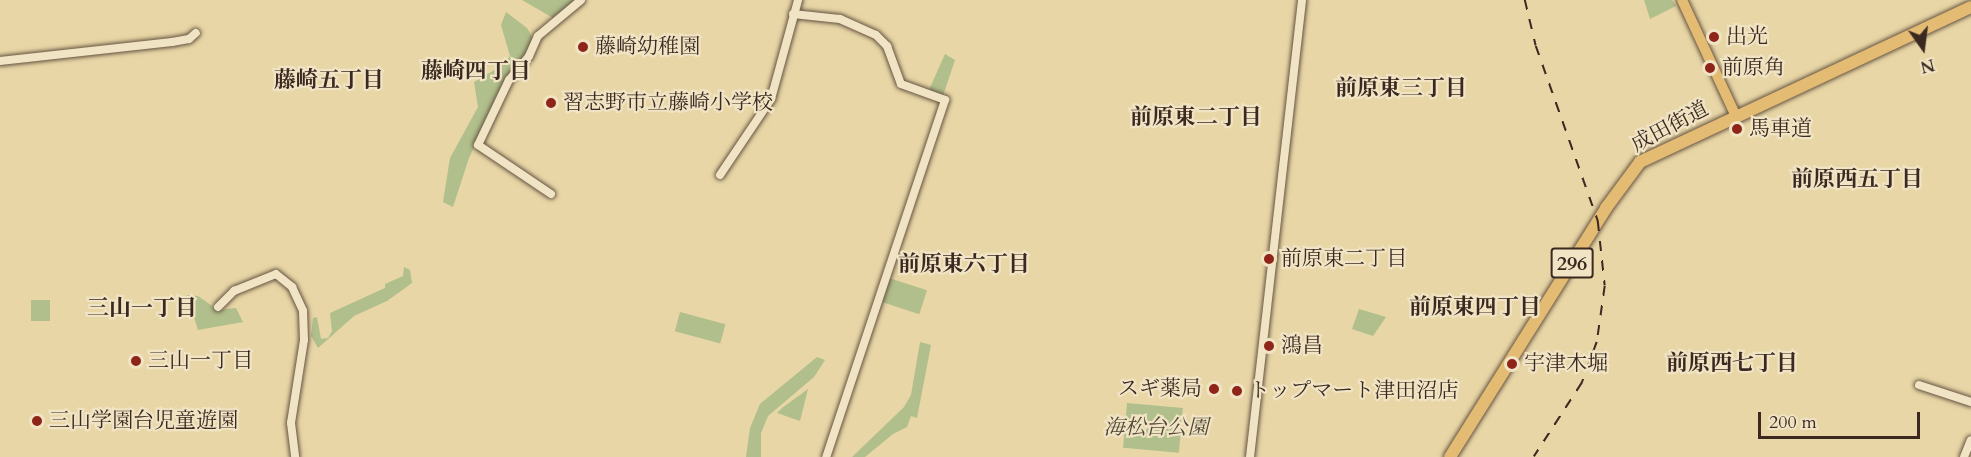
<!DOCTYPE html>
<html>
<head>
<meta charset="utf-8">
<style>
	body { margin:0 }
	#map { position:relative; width:1971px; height:457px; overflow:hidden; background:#e8d6a6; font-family:Cardo,"Noto Serif JP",serif }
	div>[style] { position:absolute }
	.green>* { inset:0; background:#b0bf8b; transform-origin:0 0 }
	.roads { filter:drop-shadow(0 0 2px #665442) drop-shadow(0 0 2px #665442) }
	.minor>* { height:8px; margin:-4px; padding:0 4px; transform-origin:4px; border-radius:4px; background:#f0e4c5 }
	.major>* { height:10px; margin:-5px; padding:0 5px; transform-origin:5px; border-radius:5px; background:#e4bb73 }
	.highway>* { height:12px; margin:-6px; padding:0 6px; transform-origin:6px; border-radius:6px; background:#e4bb73 }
	.rail>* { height:1.5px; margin-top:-0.75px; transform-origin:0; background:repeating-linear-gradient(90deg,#3b2921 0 10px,transparent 0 20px) }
	.dots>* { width:16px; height:16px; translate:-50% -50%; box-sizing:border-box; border:3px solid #f0e4c5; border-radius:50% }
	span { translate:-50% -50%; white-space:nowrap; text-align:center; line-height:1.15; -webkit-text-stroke:4.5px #f0e4c5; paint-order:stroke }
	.shield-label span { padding:2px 4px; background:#f0e4c5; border:2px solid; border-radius:4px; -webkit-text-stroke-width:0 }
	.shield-label { font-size:20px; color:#3b2921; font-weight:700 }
	.poi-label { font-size:21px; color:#3b2921 }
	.left { translate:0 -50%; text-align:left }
	.right { translate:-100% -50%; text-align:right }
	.street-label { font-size:21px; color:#3b2921 }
	.park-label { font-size:21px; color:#524736; font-style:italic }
	.neighbourhood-label { font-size:22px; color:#3b2921; font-weight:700 }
	.north { position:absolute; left:1893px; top:18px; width:60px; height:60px; -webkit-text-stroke:4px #f0e4c5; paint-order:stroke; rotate:166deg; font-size:16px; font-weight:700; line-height:24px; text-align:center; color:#3b2921 }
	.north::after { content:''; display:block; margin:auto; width:21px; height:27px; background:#3b2921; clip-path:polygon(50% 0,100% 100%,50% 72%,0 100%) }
	.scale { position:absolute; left:1758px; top:412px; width:162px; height:27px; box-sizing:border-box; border:3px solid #3b2921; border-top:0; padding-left:8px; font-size:18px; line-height:21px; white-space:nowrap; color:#3b2921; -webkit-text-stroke:4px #f0e4c5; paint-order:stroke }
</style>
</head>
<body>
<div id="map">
	<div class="green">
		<div style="clip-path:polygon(522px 0,579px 0,555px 19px)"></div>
		<div style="clip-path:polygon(1644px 0,1672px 0,1676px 6px,1650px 19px)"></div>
		<div style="clip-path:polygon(506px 12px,527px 28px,533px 38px,530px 49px,506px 80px,469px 158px,453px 207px,443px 202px,450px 158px,478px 107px,474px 82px,503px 65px,510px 56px,501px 25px)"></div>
		<div style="clip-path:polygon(945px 54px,955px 60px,943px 96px,929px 90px)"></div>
		<div style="clip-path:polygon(404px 267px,410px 270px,412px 283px,387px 301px,354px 316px,318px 348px,311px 336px,313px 318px,317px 317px,321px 339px,328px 338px,332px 331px,330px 313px,385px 288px,385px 284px,403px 276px)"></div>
		<div style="left:889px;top:278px;width:40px;height:25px;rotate:18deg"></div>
		<div style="clip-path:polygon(187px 295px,198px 296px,218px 310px,236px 308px,243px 322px,198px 330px)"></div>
		<div style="left:31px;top:300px;width:19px;height:21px"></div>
		<div style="clip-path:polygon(1359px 309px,1386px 317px,1373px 336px,1352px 329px)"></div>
		<div style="left:680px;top:312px;width:47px;height:20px;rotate:15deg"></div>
		<div style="clip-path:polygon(920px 342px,931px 345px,917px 418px,911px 416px,907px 427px,893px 434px,865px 457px,852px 457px,904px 407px,911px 395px)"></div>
		<div style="clip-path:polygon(817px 357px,825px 360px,814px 377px,768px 416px,761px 433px,761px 457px,746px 457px,750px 428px,760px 404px)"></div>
		<div style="clip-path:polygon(808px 389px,800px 421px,777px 413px,782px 408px)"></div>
		<div style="left:1127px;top:403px;width:56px;height:45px;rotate:5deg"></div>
	</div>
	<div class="roads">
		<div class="minor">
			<div style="left:793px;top:14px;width:47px;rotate:6.1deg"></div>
			<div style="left:840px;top:19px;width:39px;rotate:24deg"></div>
			<div style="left:876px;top:35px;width:16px;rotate:45deg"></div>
			<div style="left:887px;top:46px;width:40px;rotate:69.8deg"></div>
			<div style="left:901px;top:84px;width:47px;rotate:20deg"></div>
			<div style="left:945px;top:100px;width:376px;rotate:108.4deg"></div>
			<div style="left:0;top:61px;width:173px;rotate:-6.3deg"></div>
			<div style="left:172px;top:42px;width:17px;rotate:-10deg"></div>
			<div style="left:189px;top:39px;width:9px;rotate:-41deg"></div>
			<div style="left:720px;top:175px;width:92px;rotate:-56.1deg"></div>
			<div style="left:771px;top:99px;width:103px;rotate:-74.7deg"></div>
			<div style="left:551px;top:194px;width:88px;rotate:-146.1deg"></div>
			<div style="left:478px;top:145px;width:72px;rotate:-64.5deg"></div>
			<div style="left:509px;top:80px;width:31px;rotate:-50deg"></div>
			<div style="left:529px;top:56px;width:22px;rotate:-66deg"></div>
			<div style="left:538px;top:36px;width:56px;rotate:-39.9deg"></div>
			<div style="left:218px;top:307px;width:23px;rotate:-45deg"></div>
			<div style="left:234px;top:291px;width:45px;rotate:-22deg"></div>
			<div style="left:276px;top:274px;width:21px;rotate:39deg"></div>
			<div style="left:292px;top:287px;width:26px;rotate:65deg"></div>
			<div style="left:303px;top:311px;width:29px;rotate:88deg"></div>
			<div style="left:304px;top:340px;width:84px;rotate:98.9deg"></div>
			<div style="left:291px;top:423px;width:34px;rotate:83deg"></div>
			<div style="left:1919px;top:385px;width:55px;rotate:18.1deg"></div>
			<div style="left:1250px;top:457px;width:460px;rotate:-83.5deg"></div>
			<div style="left:1964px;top:457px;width:18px;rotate:-68deg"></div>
		</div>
		<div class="major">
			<div style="left:1682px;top:0;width:126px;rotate:65.1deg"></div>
		</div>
		<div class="highway">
			<div style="left:1450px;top:457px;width:294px;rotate:-57.9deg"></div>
			<div style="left:1606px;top:208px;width:57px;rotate:-53.5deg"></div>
			<div style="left:1640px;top:162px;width:365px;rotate:-25.1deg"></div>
		</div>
	</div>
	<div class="rail">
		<div style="left:1525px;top:0;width:47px;rotate:76.6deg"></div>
		<div style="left:1536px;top:46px;width:186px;rotate:70.5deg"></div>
		<div style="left:1598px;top:221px;width:65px;rotate:83.9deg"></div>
		<div style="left:1605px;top:286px;width:57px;rotate:98.1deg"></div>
		<div style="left:1597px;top:342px;width:44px;rotate:110.1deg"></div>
		<div style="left:1582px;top:383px;width:88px;rotate:123deg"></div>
	</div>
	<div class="dots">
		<div style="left:1714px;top:37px;background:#8f2418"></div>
		<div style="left:583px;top:47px;background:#8f2418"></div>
		<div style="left:1710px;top:68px;background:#8f2418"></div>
		<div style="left:551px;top:103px;background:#8f2418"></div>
		<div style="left:1737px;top:129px;background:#8f2418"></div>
		<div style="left:1269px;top:259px;background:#8f2418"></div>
		<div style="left:1269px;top:346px;background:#8f2418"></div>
		<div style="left:136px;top:361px;background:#8f2418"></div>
		<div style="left:1512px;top:364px;background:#8f2418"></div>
		<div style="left:1214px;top:389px;background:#8f2418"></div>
		<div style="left:1237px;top:391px;background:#8f2418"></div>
		<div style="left:37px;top:421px;background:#8f2418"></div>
	</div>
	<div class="shield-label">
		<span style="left:1572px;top:263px">296</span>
	</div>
	<div class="poi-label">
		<span class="left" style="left:1726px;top:37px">出光</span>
		<span class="left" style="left:595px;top:47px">藤崎幼稚園</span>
		<span class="left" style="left:1722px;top:68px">前原角</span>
		<span class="left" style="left:563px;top:103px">習志野市立藤崎小学校</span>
		<span class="left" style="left:1749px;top:129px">馬車道</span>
		<span class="left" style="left:1281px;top:259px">前原東二丁目</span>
		<span class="left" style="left:1281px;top:346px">鴻昌</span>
		<span class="left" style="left:148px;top:361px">三山一丁目</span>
		<span class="left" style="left:1524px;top:364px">宇津木堀</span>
		<span class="right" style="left:1202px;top:389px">スギ薬局</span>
		<span class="left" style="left:1249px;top:391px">トップマート津田沼店</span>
		<span class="left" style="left:49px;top:421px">三山学園台児童遊園</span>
	</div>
	<div class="street-label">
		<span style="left:1670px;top:127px;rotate:-28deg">成田街道</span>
	</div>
	<div class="park-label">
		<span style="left:1156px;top:428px">海松台公園</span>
	</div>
	<div class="neighbourhood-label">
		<span style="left:476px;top:72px">藤崎四丁目</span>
		<span style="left:329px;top:81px">藤崎五丁目</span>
		<span style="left:1401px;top:89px">前原東三丁目</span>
		<span style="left:1196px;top:118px">前原東二丁目</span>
		<span style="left:1857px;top:180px">前原西五丁目</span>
		<span style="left:964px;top:265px">前原東六丁目</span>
		<span style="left:1475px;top:308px">前原東四丁目</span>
		<span style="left:142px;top:309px">三山一丁目</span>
		<span style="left:1732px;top:364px">前原西七丁目</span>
	</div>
	<div class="north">N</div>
	<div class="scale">200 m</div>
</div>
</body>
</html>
